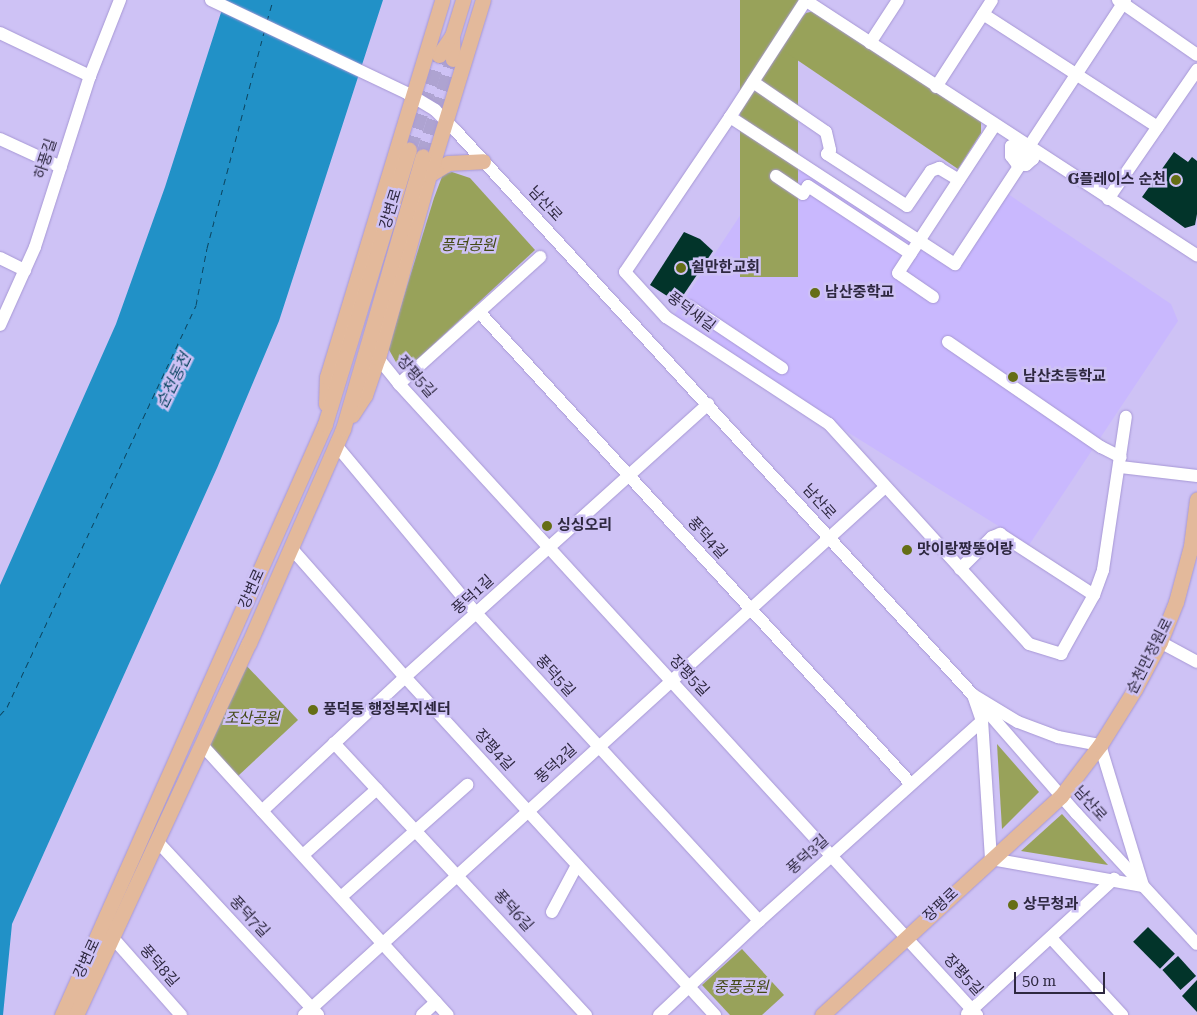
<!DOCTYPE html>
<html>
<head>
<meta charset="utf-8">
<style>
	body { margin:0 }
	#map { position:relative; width:1197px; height:1015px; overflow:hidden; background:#cec2f5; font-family:"Roboto Serif","Noto Sans KR",serif }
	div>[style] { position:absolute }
	.built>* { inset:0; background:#c9b8fe }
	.green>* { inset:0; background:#98a25a; transform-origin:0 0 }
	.water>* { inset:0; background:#2191c7 }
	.ferry>* { height:1px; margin-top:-0.5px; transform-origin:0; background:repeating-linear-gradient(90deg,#0c4662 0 6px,transparent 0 11px) }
	.building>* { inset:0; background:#02342a; transform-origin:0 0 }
	.major-tunnel>* { height:15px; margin-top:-7.5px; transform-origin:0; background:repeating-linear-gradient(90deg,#aea3d1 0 15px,transparent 0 23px) }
	.roads { filter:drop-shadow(0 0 1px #a798d5) drop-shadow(0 0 1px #a798d5) }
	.minor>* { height:12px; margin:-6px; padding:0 6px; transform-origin:6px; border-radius:6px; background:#fff }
	.major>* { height:15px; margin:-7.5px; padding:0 7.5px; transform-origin:7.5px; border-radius:7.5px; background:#e3b99b }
	.dots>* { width:14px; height:14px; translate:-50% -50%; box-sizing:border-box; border:2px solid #cec2f5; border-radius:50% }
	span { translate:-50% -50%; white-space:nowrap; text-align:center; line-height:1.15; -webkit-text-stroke:5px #cec2f5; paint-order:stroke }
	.street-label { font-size:15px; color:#2e2840 }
	.poi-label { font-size:15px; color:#2e2840; font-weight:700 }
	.right { translate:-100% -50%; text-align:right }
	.left { translate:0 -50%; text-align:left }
	.park-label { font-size:15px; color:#434915; font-style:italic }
	.water-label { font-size:16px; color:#0c4662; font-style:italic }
	.scale { position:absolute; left:1014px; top:972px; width:91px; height:22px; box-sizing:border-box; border:2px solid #2e2840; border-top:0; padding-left:6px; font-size:15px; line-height:18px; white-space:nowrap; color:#2e2840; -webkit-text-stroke:4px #cec2f5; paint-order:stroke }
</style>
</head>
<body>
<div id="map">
	<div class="built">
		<div style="clip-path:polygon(781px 154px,956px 270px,1008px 194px,1171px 304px,1178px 321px,1029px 545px,849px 433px,674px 315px)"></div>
	</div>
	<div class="green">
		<div style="left:740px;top:0;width:58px;height:277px"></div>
		<div style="clip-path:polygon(814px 11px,981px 121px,981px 133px,958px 169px,781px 49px,800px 19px,806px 13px)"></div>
		<div style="clip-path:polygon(452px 172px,470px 178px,535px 250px,407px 369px,397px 364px,388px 348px,434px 198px,443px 174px)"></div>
		<div style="clip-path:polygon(243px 662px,298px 720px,238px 776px,207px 743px)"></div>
		<div style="clip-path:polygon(997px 744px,1039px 792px,1002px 829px)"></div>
		<div style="clip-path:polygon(1062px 814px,1108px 865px,1021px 851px)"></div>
		<div style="clip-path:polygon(742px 949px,784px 995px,762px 1015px,730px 1015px,702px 985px)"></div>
	</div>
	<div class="water">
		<div style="clip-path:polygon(225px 0,383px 0,279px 321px,217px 468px,12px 924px,3px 1015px,0 1015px,0 585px,116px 324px,165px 187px)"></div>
	</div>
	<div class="ferry">
		<div style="left:267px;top:21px;width:22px;rotate:-74deg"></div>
		<div style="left:0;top:715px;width:11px;rotate:-49deg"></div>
		<div style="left:7px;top:707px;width:444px;rotate:-64.8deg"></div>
		<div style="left:196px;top:305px;width:58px;rotate:-79.1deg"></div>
		<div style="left:207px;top:248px;width:223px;rotate:-75.2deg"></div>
	</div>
	<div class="building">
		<div style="clip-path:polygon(1174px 152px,1188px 162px,1192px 157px,1197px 161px,1197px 214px,1195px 225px,1185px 228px,1142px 197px)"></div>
		<div style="clip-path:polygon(684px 232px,700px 239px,713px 251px,678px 303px,650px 285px)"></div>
		<div style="left:1148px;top:927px;width:38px;height:21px;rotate:45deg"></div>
		<div style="left:1178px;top:956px;width:27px;height:21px;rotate:48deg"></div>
		<div style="clip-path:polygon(1197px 980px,1197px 1012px,1182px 996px)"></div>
	</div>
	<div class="major-tunnel">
		<div style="left:409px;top:150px;width:100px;rotate:-72.5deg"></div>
		<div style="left:423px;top:156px;width:102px;rotate:-72.8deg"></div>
	</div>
	<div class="roads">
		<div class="minor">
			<div style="left:211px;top:0;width:217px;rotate:25.4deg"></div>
			<div style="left:407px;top:93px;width:33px;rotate:31deg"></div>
			<div style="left:435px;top:110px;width:30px;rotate:45deg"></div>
			<div style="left:456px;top:131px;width:765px;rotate:47.49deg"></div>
			<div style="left:973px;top:695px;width:157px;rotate:48.9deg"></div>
			<div style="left:1076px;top:813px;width:178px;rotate:47.3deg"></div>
			<div style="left:805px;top:0;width:468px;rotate:33.1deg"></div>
			<div style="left:806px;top:0;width:140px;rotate:123deg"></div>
			<div style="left:730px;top:117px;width:187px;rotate:124.1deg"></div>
			<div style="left:625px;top:272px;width:61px;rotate:47.7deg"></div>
			<div style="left:666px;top:317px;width:195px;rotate:33.3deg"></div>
			<div style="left:829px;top:424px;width:297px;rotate:47.7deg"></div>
			<div style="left:1029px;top:644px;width:34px;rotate:17deg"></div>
			<div style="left:1061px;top:654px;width:68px;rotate:-60.8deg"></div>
			<div style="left:1094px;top:595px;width:27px;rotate:-70deg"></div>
			<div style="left:1103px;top:570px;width:155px;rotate:-81.5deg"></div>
			<div style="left:1118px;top:0;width:96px;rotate:34.8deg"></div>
			<div style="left:983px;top:14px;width:208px;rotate:32.9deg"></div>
			<div style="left:0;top:33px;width:100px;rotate:25.5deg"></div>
			<div style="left:870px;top:43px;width:51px;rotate:-56.9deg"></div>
			<div style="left:753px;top:82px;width:88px;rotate:34.4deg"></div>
			<div style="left:826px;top:132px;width:18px;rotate:77deg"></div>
			<div style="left:830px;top:150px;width:5px;rotate:127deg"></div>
			<div style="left:827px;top:154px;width:95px;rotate:33deg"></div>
			<div style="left:907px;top:206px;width:42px;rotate:-55.6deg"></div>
			<div style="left:931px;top:171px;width:9px;rotate:-21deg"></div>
			<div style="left:939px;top:168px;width:23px;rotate:31deg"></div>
			<div style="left:936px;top:87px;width:103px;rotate:-57.2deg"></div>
			<div style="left:730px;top:117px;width:269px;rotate:33.2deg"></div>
			<div style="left:955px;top:264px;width:118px;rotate:-56.7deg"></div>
			<div style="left:0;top:139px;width:67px;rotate:24.7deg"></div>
			<div style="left:1024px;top:154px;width:15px;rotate:-148deg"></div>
			<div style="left:1011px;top:146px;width:10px;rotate:90deg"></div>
			<div style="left:1011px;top:156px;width:10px;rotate:53deg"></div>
			<div style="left:1017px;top:164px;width:9px;rotate:6deg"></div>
			<div style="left:1026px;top:165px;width:9px;rotate:-41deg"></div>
			<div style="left:1033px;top:159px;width:10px;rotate:-151deg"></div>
			<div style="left:1024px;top:154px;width:184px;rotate:-56.7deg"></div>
			<div style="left:776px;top:176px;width:32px;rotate:34deg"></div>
			<div style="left:803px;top:194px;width:9px;rotate:-58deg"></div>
			<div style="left:808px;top:186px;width:123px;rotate:33.4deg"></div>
			<div style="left:1108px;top:199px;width:157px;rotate:-55.4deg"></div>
			<div style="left:0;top:258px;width:28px;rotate:26deg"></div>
			<div style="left:933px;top:297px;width:42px;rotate:-145.6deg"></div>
			<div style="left:898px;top:273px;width:177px;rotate:-56.8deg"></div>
			<div style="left:689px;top:306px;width:112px;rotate:33.7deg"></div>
			<div style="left:480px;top:313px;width:638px;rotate:47.54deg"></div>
			<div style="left:0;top:325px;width:85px;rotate:-65.8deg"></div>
			<div style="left:35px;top:247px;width:180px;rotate:-72.2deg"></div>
			<div style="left:90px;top:76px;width:82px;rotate:-68.5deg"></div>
			<div style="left:948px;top:342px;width:186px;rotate:34.5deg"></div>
			<div style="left:1101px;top:447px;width:22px;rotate:27deg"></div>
			<div style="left:378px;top:358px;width:33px;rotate:51deg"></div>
			<div style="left:399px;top:384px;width:856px;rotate:47.51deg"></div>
			<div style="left:399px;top:384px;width:190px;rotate:-42deg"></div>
			<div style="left:336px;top:445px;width:220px;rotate:50.2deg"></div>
			<div style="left:477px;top:614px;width:417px;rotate:47.4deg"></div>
			<div style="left:1120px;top:467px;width:78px;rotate:6.7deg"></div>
			<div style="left:292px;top:549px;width:171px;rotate:48.6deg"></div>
			<div style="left:405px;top:677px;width:459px;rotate:47.5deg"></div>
			<div style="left:960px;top:569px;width:45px;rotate:-45deg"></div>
			<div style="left:992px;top:537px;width:9px;rotate:-21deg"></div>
			<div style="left:1000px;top:534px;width:112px;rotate:33deg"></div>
			<div style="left:1160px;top:642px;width:42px;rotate:28.4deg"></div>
			<div style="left:973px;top:695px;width:52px;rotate:31deg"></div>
			<div style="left:1018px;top:722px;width:43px;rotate:20.6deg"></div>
			<div style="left:1058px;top:737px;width:43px;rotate:10.8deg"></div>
			<div style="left:1100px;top:745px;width:147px;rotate:73deg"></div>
			<div style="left:1143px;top:886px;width:154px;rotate:-169.9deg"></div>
			<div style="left:991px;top:859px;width:138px;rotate:-93.7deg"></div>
			<div style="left:982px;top:721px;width:28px;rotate:-109deg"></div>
			<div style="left:334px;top:743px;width:371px;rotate:47.2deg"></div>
			<div style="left:202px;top:745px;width:365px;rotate:47.7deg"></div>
			<div style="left:262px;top:811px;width:196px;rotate:-43.1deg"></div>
			<div style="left:405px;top:677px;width:408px;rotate:-42deg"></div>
			<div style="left:157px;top:841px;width:237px;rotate:47.2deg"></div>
			<div style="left:303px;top:855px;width:99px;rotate:-41.7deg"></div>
			<div style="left:341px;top:897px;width:169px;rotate:-41.6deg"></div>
			<div style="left:552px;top:912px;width:53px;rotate:-62deg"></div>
			<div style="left:113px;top:938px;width:103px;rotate:48.6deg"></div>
			<div style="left:1051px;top:938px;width:105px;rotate:47.3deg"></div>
			<div style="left:967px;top:1014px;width:200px;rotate:-42.6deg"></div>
			<div style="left:304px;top:1015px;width:785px;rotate:-42.26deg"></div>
			<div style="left:422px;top:1015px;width:19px;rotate:-43deg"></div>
			<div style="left:659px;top:1015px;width:137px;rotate:-43.2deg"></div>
			<div style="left:759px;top:921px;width:300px;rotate:-41.9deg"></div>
		</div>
		<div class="major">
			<div style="left:452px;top:36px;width:23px;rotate:88deg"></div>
			<div style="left:439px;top:55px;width:23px;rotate:-56deg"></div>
			<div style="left:452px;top:36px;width:38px;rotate:-73deg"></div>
			<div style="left:429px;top:175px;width:22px;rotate:-32deg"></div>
			<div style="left:448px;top:163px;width:35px;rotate:-3deg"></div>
			<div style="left:326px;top:404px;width:27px;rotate:-88deg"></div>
			<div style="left:327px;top:377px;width:394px;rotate:-73deg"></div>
			<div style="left:352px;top:415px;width:24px;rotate:-57deg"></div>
			<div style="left:365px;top:395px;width:39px;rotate:-71deg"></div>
			<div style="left:378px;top:358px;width:190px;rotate:-74.4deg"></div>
			<div style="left:429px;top:175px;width:183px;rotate:-72.9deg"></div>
			<div style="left:62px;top:1015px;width:647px;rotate:-66.01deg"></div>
			<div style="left:325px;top:424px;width:287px;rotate:-73deg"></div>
			<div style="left:76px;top:1015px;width:410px;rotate:-65.1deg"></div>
			<div style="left:249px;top:643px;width:234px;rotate:-66.3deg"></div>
			<div style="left:343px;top:429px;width:284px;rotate:-73.7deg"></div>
			<div style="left:822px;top:1015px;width:324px;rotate:-42.5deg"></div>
			<div style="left:1061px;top:796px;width:64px;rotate:-52.6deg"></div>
			<div style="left:1100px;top:745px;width:66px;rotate:-58deg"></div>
			<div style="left:1135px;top:689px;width:53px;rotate:-62deg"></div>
			<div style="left:1160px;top:642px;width:43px;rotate:-68.2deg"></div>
			<div style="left:1176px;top:602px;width:58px;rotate:-75deg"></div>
			<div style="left:1191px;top:546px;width:47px;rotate:-82.7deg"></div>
		</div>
	</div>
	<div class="dots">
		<div style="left:1176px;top:180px;background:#656e15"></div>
		<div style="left:681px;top:268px;background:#656e15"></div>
		<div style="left:815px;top:293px;background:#656e15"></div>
		<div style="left:1013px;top:377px;background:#656e15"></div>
		<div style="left:547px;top:526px;background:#656e15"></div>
		<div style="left:907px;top:550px;background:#656e15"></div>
		<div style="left:313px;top:710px;background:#656e15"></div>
		<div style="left:1013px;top:905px;background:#656e15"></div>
	</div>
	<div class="street-label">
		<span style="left:46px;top:159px;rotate:-72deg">하풍길</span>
		<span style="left:545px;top:204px;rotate:47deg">남산로</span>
		<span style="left:391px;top:209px;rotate:-73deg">강변로</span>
		<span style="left:691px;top:312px;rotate:37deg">풍덕새길</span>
		<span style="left:416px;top:377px;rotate:49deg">장평5길</span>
		<span style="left:819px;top:502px;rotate:48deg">남산로</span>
		<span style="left:707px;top:538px;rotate:48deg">풍덕4길</span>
		<span style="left:252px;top:589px;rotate:-66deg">강변로</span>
		<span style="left:473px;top:595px;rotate:-42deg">풍덕1길</span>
		<span style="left:1150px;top:656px;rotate:-63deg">순천만정원로</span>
		<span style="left:555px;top:676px;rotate:48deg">풍덕5길</span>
		<span style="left:689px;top:676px;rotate:47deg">장평5길</span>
		<span style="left:494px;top:750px;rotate:48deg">장평4길</span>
		<span style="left:556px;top:764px;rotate:-42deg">풍덕2길</span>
		<span style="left:1090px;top:804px;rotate:48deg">남산로</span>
		<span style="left:808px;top:855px;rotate:-42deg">풍덕3길</span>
		<span style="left:941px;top:905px;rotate:-43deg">장평로</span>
		<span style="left:513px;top:911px;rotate:48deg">풍덕6길</span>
		<span style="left:249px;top:917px;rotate:47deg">풍덕7길</span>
		<span style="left:87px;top:959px;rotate:-65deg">강변로</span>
		<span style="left:159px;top:966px;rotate:49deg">풍덕8길</span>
		<span style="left:963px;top:975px;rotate:48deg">장평5길</span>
	</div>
	<div class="poi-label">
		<span class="right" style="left:1166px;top:180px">G플레이스 순천</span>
		<span class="left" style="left:691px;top:268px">쉴만한교회</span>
		<span class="left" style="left:825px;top:293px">남산중학교</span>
		<span class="left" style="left:1023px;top:377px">남산초등학교</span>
		<span class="left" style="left:557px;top:526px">싱싱오리</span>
		<span class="left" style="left:917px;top:550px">맛이랑짱뚱어랑</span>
		<span class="left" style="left:323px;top:710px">풍덕동 행정복지센터</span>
		<span class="left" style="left:1023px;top:905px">상무청과</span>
	</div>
	<div class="park-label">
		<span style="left:468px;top:246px">풍덕공원</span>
		<span style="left:252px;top:719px">조산공원</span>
		<span style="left:741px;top:988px">중풍공원</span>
	</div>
	<div class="water-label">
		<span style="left:174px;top:381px;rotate:-64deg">순천동천</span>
	</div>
	<div class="scale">50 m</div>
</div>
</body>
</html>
